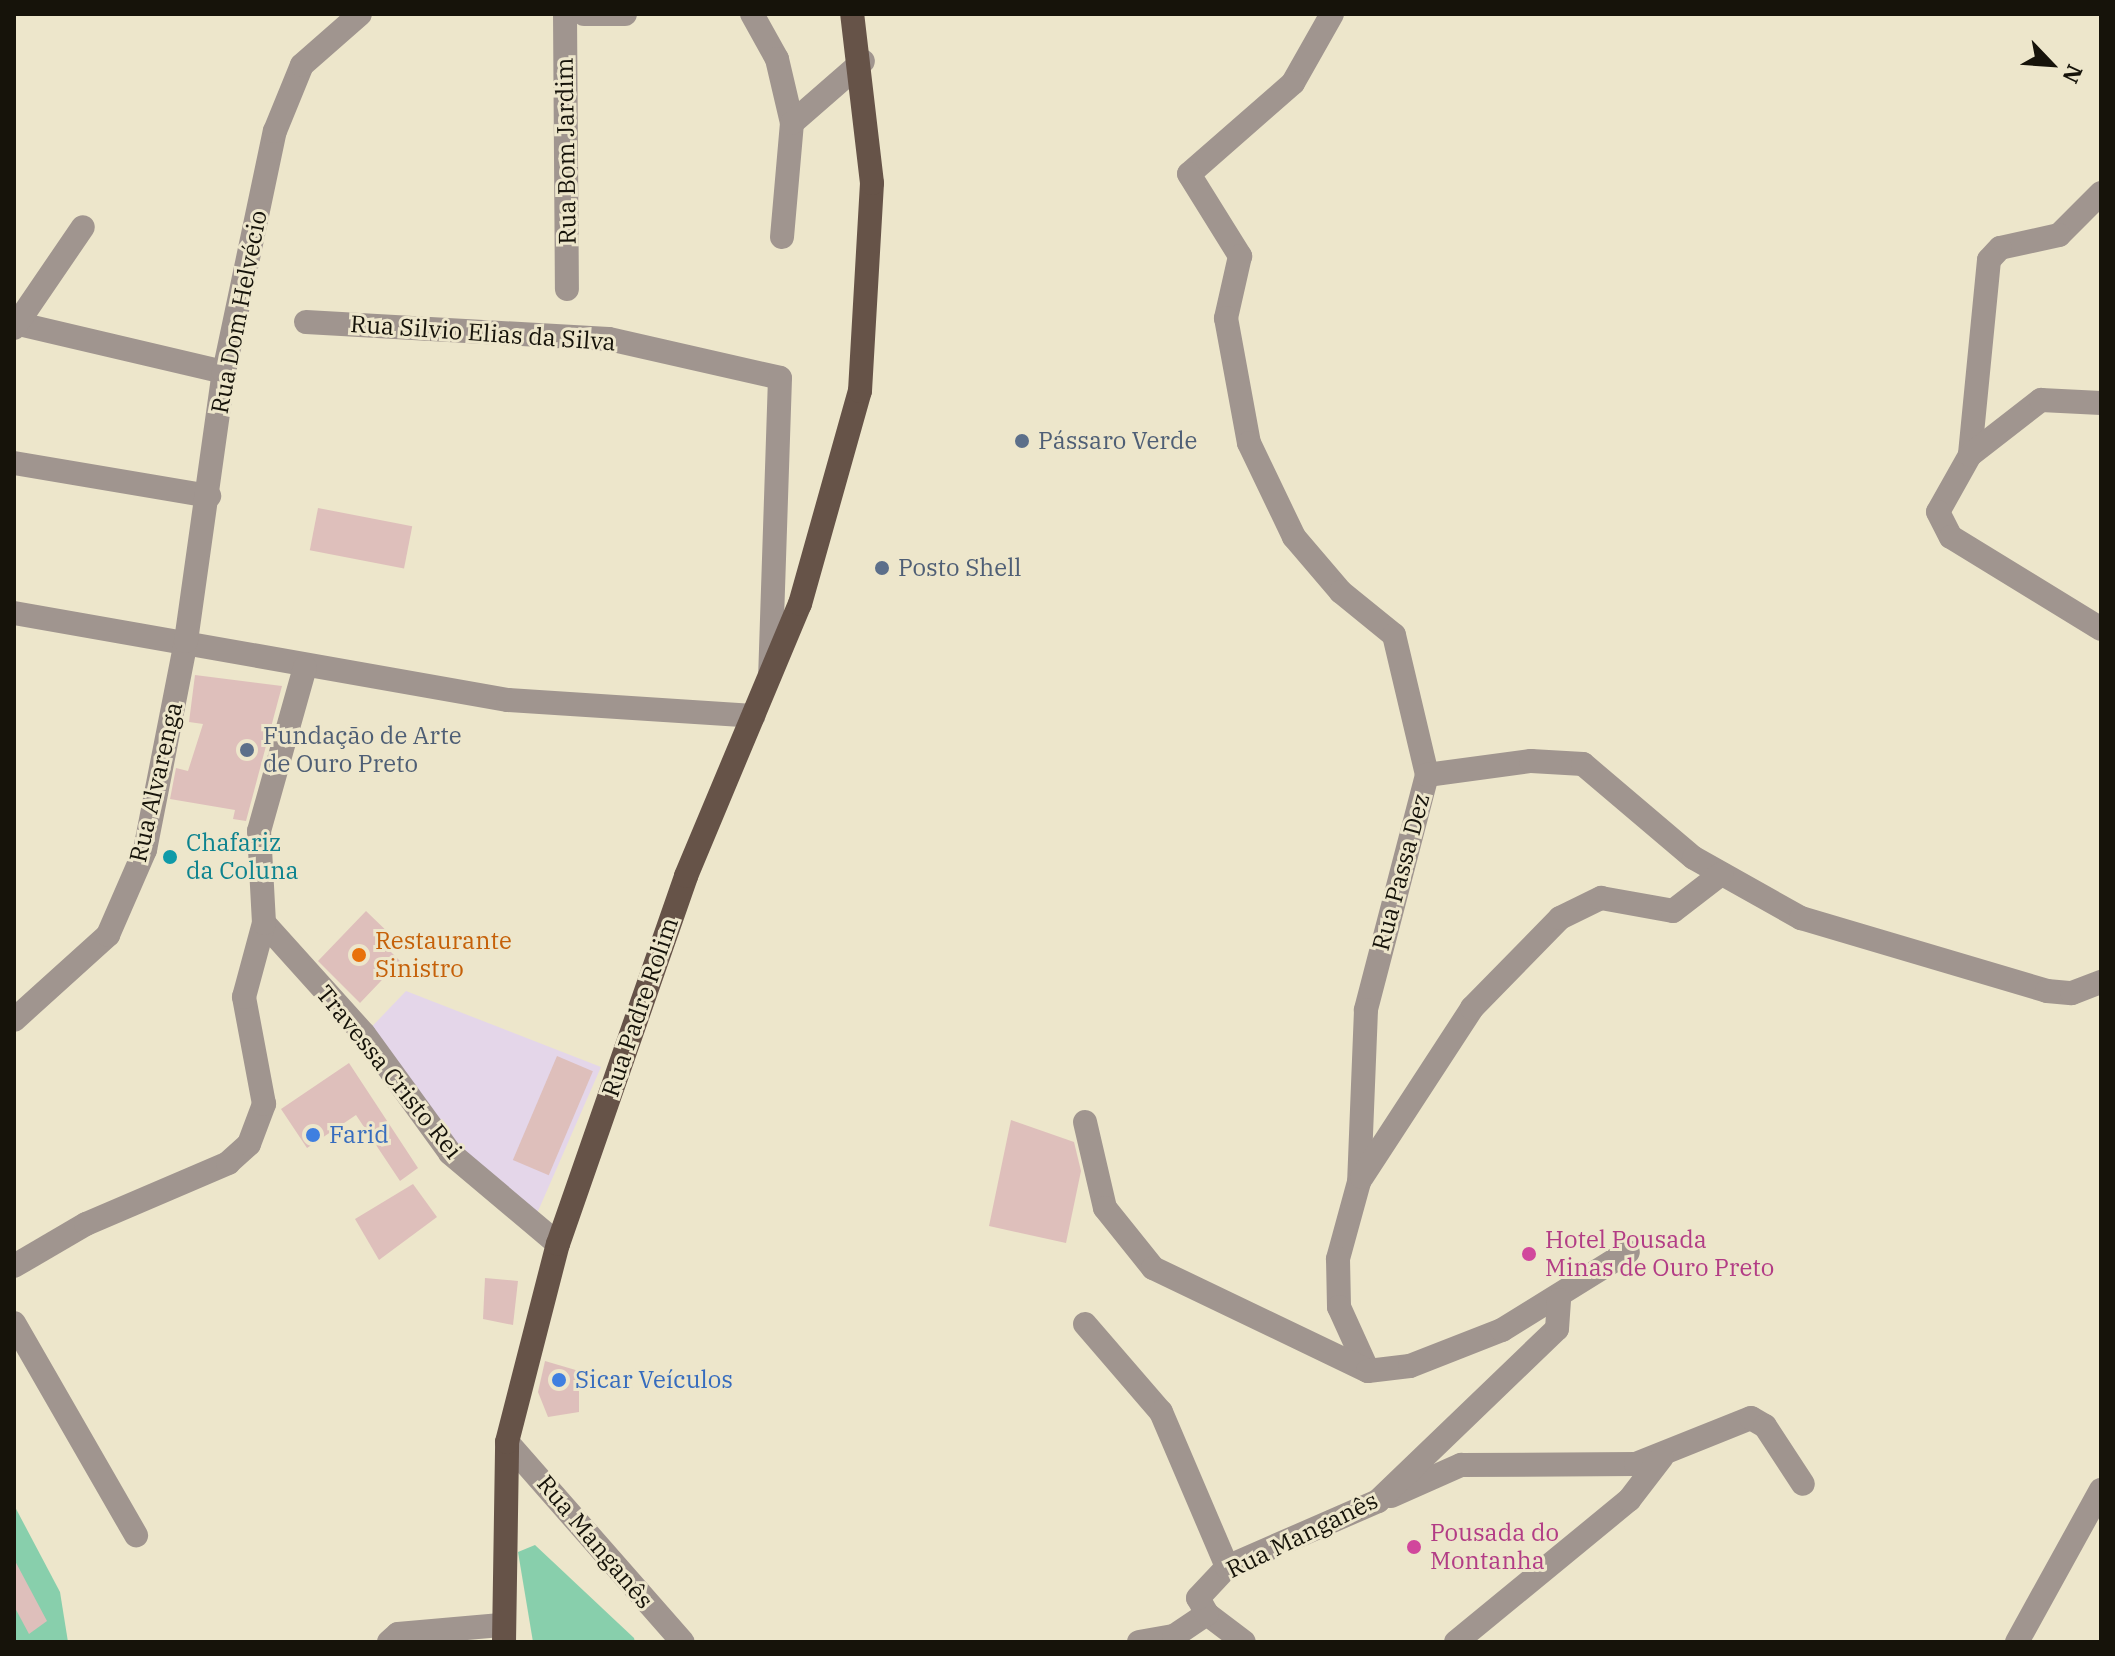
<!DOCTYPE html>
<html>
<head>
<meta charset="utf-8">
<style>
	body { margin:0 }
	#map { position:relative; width:2115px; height:1656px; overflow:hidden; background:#ede6cb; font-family:"IBM Plex Serif",serif }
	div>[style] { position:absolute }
	.industrial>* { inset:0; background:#e4d6e9 }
	.green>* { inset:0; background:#88cfac }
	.building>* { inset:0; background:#debfbb; transform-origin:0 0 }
	.minor>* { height:24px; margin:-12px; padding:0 12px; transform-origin:12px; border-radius:12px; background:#a0958f }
	.major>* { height:24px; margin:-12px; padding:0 12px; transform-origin:12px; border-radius:12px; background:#665348 }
	.dots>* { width:22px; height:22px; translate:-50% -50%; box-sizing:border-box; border:4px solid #ede6cb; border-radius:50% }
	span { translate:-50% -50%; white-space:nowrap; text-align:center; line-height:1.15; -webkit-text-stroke:6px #ede6cb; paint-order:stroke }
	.street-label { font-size:24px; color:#16130a }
	.service-label { font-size:24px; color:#4e5e75 }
	.left { translate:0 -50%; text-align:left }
	.culture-label { font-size:24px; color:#0d838f }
	.food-label { font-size:24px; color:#c56008 }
	.shop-label { font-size:24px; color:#366cbe }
	.hotel-label { font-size:24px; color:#b23c85 }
	.frame { position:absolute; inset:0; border:16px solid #16130a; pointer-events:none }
	.north { position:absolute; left:2011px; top:24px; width:80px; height:80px; -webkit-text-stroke:6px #ede6cb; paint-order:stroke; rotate:115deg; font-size:22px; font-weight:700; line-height:32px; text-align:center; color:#16130a }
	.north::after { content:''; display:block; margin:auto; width:28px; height:36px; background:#16130a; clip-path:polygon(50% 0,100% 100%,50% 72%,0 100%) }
</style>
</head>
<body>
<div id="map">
	<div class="industrial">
		<div style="clip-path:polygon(406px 991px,601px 1067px,535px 1218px,526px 1219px,361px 1038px)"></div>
	</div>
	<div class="green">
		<div style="clip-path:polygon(14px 1505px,60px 1592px,68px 1642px,14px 1642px)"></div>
		<div style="clip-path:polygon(535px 1545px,634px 1638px,635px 1642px,533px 1642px,518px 1552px)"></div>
	</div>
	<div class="building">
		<div style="left:318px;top:508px;width:96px;height:43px;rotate:11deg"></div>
		<div style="clip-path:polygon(195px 675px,282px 686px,246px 821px,233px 819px,235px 810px,170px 799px,176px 768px,188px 771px,203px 724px,189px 722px)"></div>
		<div style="clip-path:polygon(366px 911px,396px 940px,387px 948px,400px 961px,360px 1003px,318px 961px)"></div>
		<div style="left:557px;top:1056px;width:39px;height:113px;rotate:23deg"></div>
		<div style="clip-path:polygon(349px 1063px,418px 1168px,400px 1181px,356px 1115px,307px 1148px,281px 1109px)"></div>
		<div style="clip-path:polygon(1011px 1120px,1074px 1142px,1081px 1171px,1066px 1243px,989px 1226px)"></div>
		<div style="clip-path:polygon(413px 1184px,437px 1217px,379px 1260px,355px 1219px)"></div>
		<div style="clip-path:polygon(485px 1278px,518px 1281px,513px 1325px,483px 1319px)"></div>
		<div style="clip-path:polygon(545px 1361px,579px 1371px,579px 1412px,548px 1417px,538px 1392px)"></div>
		<div style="clip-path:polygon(14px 1559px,47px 1621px,29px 1634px,14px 1606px)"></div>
	</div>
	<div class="minor">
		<div style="left:565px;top:14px;width:275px;rotate:89.6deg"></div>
		<div style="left:584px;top:14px;width:41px"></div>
		<div style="left:752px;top:14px;width:51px;rotate:60.9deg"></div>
		<div style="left:777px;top:59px;width:66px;rotate:76.8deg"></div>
		<div style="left:1332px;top:14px;width:79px;rotate:119.5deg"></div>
		<div style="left:1293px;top:83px;width:138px;rotate:138.8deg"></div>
		<div style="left:1189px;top:174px;width:97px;rotate:58.1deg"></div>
		<div style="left:1240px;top:256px;width:64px;rotate:102.7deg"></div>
		<div style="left:1226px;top:318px;width:127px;rotate:79.6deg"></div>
		<div style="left:1249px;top:443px;width:104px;rotate:64.4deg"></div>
		<div style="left:1294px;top:537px;width:72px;rotate:49.5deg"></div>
		<div style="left:1341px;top:592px;width:68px;rotate:39.1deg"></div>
		<div style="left:1394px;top:635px;width:144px;rotate:76.7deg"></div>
		<div style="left:1427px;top:775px;width:243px;rotate:104.6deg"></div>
		<div style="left:1366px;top:1010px;width:172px;rotate:92.3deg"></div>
		<div style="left:1359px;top:1182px;width:80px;rotate:105.3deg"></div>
		<div style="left:1338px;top:1259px;width:48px;rotate:88.8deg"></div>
		<div style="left:1339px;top:1307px;width:70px;rotate:65.6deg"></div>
		<div style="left:2101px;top:193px;width:59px;rotate:135deg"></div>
		<div style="left:2059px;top:235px;width:60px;rotate:167.6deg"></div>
		<div style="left:2000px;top:248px;width:16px;rotate:133deg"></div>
		<div style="left:1989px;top:260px;width:196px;rotate:95.6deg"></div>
		<div style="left:1970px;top:455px;width:65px;rotate:119.3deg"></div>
		<div style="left:1938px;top:512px;width:28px;rotate:63deg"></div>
		<div style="left:1951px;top:537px;width:176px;rotate:31.5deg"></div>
		<div style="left:782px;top:237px;width:114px;rotate:-85deg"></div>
		<div style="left:792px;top:123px;width:94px;rotate:-41.1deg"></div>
		<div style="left:306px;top:322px;width:303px;rotate:3.2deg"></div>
		<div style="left:609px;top:339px;width:175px;rotate:12.8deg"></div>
		<div style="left:780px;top:378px;width:294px;rotate:91.9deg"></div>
		<div style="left:15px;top:323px;width:215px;rotate:13.2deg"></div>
		<div style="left:14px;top:328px;width:122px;rotate:-55.7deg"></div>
		<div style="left:1970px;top:455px;width:90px;rotate:-37.8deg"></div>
		<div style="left:2041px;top:400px;width:60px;rotate:2.9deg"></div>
		<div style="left:14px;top:463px;width:198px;rotate:9.6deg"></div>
		<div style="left:14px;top:613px;width:502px;rotate:9.99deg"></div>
		<div style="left:508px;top:700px;width:246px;rotate:3.7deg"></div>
		<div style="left:1427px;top:775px;width:105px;rotate:-7.7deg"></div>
		<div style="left:1531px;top:761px;width:52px;rotate:3.3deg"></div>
		<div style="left:1583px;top:764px;width:145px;rotate:40.3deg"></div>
		<div style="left:1694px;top:858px;width:123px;rotate:29.3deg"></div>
		<div style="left:1801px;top:918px;width:257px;rotate:16.5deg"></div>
		<div style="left:2047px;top:991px;width:25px;rotate:5deg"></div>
		<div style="left:2072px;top:993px;width:31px;rotate:-21deg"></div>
		<div style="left:264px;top:923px;width:149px;rotate:48deg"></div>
		<div style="left:364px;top:1034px;width:147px;rotate:54.1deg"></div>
		<div style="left:450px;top:1153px;width:141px;rotate:40.1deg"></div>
		<div style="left:14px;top:1020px;width:127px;rotate:-42.1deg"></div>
		<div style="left:108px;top:935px;width:93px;rotate:-66.5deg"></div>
		<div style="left:145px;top:850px;width:213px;rotate:-78.9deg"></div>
		<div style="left:186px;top:641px;width:272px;rotate:-82deg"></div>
		<div style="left:224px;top:372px;width:246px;rotate:-78.1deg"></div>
		<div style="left:275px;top:131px;width:71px;rotate:-67.8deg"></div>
		<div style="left:302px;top:65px;width:77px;rotate:-41.3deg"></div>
		<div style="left:1085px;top:1122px;width:88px;rotate:76.9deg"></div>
		<div style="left:1105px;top:1208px;width:77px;rotate:51.3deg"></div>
		<div style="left:1153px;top:1268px;width:238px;rotate:25.6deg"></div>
		<div style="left:1368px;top:1371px;width:42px;rotate:-6.8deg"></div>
		<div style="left:1410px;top:1366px;width:99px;rotate:-21.4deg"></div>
		<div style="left:1502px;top:1330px;width:148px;rotate:-31.8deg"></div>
		<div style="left:1362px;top:1177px;width:202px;rotate:-56.9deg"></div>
		<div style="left:1472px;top:1008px;width:126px;rotate:-45.6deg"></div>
		<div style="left:1560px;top:918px;width:46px;rotate:-26deg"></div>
		<div style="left:1601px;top:898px;width:73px;rotate:10.2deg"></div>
		<div style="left:1673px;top:911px;width:61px;rotate:-37.6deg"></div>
		<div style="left:14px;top:1266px;width:83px;rotate:-30.3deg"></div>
		<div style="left:86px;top:1224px;width:155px;rotate:-23.2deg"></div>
		<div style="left:228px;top:1163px;width:28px;rotate:-42deg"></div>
		<div style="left:249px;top:1144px;width:43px;rotate:-69.4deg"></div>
		<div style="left:264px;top:1104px;width:109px;rotate:-100.6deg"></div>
		<div style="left:244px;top:997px;width:77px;rotate:-74.9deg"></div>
		<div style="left:264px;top:923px;width:92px;rotate:-93.1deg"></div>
		<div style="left:259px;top:831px;width:170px;rotate:-74.3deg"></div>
		<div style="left:14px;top:1323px;width:245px;rotate:60.1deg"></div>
		<div style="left:1085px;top:1324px;width:116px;rotate:49.2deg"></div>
		<div style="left:1161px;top:1412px;width:168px;rotate:66.9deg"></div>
		<div style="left:507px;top:1442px;width:266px;rotate:48.7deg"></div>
		<div style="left:1391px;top:1496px;width:77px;rotate:-23.9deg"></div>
		<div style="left:1461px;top:1465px;width:175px;rotate:-0.3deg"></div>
		<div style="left:1636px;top:1464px;width:124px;rotate:-21.8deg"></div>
		<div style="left:1751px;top:1418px;width:16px;rotate:30deg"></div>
		<div style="left:1765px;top:1426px;width:69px;rotate:56.8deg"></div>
		<div style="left:1207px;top:1614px;width:46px;rotate:37.1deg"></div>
		<div style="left:389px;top:1642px;width:12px;rotate:-42deg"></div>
		<div style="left:398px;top:1634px;width:103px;rotate:-5deg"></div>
		<div style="left:1139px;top:1642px;width:36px;rotate:-10deg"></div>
		<div style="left:1174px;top:1636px;width:40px;rotate:-34deg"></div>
		<div style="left:1207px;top:1614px;width:18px;rotate:-119deg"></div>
		<div style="left:1198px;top:1598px;width:42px;rotate:-46.9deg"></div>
		<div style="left:1227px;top:1567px;width:165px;rotate:-23.6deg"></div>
		<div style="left:1378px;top:1501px;width:248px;rotate:-43.9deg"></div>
		<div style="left:1557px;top:1329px;width:29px;rotate:-86deg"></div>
		<div style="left:1456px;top:1642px;width:224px;rotate:-39.4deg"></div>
		<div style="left:1629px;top:1500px;width:54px;rotate:-52.5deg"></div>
		<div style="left:2017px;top:1642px;width:174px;rotate:-61.1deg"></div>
	</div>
	<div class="major">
		<div style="left:504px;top:1642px;width:200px;rotate:-89.1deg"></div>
		<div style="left:507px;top:1442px;width:204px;rotate:-75.6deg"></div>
		<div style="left:558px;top:1244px;width:390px;rotate:-70.8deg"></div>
		<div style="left:686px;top:876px;width:295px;rotate:-67.3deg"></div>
		<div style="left:800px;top:604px;width:221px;rotate:-74.3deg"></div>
		<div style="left:860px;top:391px;width:208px;rotate:-86.7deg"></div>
		<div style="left:872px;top:183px;width:170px;rotate:-96.7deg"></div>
	</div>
	<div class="dots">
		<div style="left:1022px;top:441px;background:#5c6f8a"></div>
		<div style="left:882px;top:568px;background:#5c6f8a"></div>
		<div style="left:247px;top:750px;background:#5c6f8a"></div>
		<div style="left:170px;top:857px;background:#0f9aa8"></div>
		<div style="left:359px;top:955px;background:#e8710a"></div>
		<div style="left:313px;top:1135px;background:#3f7fe0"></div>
		<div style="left:1529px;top:1254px;background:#d1479c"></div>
		<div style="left:559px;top:1380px;background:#3f7fe0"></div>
		<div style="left:1414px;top:1547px;background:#d1479c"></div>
	</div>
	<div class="street-label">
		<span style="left:566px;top:151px;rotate:-91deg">Rua Bom Jardim</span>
		<span style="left:239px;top:312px;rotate:-79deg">Rua Dom Helvécio</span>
		<span style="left:483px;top:333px;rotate:4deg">Rua Silvio Elias da Silva</span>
		<span style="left:156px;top:782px;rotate:-77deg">Rua Alvarenga</span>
		<span style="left:1401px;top:872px;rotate:-75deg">Rua Passa Dez</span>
		<span style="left:640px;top:1007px;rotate:-71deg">Rua Padre Rolim</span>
		<span style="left:389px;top:1072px;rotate:51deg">Travessa Cristo Rei</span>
		<span style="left:1302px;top:1535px;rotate:-26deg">Rua Manganês</span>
		<span style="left:595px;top:1542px;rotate:50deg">Rua Manganês</span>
	</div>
	<div class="service-label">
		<span class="left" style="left:1038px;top:441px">Pássaro Verde</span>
		<span class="left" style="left:898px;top:568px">Posto Shell</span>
		<span class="left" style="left:263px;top:750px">Fundação de Arte<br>de Ouro Preto</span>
	</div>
	<div class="culture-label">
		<span class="left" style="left:186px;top:857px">Chafariz<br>da Coluna</span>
	</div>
	<div class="food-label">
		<span class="left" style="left:375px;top:955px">Restaurante<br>Sinistro</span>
	</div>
	<div class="shop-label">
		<span class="left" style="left:329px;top:1135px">Farid</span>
		<span class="left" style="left:575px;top:1380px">Sicar Veículos</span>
	</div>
	<div class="hotel-label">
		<span class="left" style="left:1545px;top:1254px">Hotel Pousada<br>Minas de Ouro Preto</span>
		<span class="left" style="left:1430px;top:1547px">Pousada do<br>Montanha</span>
	</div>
	<div class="frame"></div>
	<div class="north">N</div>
</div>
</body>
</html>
